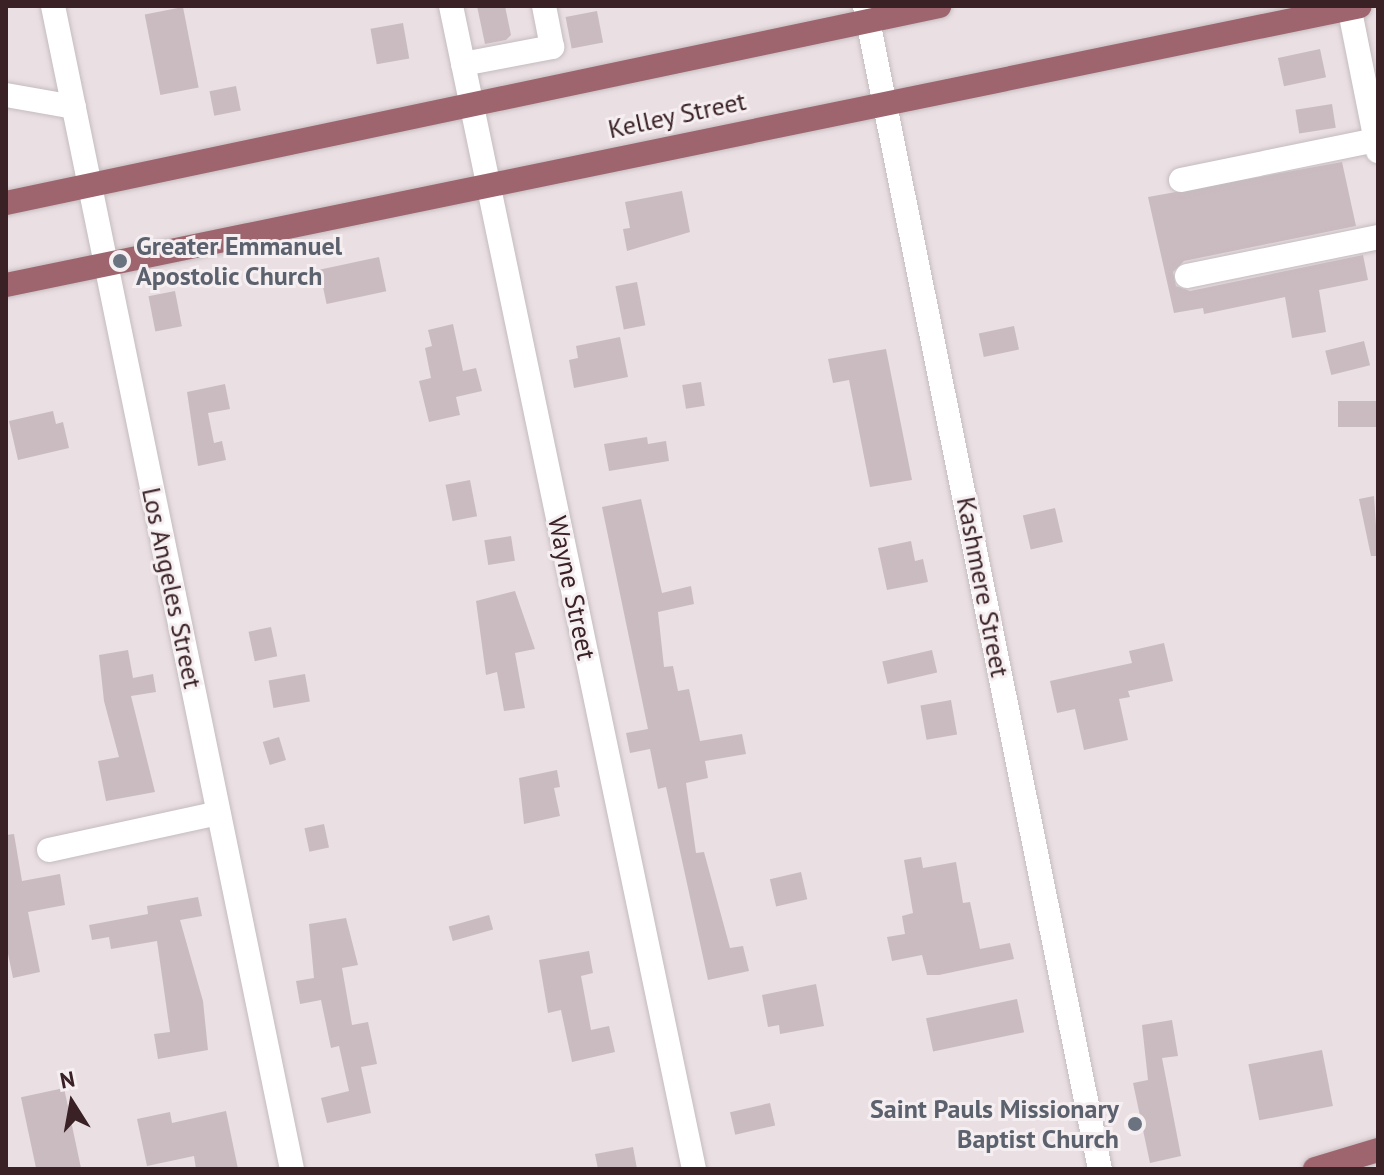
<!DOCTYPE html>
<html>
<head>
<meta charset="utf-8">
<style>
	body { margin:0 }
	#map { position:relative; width:1384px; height:1175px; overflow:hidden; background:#eadfe3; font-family:"PT Sans",sans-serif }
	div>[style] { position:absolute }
	.building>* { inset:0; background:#cabbc1; transform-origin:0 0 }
	.roads { filter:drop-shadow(0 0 2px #c4bcbe) drop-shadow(0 0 2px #c4bcbe) }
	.minor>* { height:24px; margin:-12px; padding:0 12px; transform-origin:12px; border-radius:12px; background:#fff }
	.major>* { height:24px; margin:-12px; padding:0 12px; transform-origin:12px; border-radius:12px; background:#9e656f }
	.dots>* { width:22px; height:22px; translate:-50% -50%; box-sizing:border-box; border:4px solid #f6eff2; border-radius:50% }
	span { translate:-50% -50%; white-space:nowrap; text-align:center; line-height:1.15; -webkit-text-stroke:6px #f6eff2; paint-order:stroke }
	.street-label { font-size:26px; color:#392125 }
	.worship-label { font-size:26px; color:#5b616d; font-weight:700 }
	.left { translate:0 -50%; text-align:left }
	.right { translate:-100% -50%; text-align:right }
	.frame { position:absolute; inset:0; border:8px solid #392125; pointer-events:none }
	.north { position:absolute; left:32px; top:1063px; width:80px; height:80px; -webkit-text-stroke:6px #f6eff2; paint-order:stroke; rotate:349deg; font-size:22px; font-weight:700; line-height:32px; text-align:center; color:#392125 }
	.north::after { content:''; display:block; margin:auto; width:28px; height:36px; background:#392125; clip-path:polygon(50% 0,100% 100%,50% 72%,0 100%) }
</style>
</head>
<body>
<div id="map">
	<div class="building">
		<div style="clip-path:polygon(477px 6px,505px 6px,511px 35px,506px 40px,485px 44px)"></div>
		<div style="left:183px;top:7px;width:82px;height:39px;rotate:79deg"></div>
		<div style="left:597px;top:11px;width:32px;height:32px;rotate:79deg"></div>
		<div style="left:403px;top:23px;width:36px;height:33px;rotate:80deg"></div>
		<div style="left:1320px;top:49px;width:29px;height:43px;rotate:78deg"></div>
		<div style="left:236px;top:86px;width:25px;height:27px;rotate:79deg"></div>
		<div style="left:1332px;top:104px;width:24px;height:37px;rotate:81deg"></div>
		<div style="clip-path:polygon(1342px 162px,1356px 226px,1184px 261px,1173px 272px,1176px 286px,1190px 291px,1363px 255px,1368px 280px,1319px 290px,1326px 332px,1292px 338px,1285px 297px,1204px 314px,1203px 308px,1174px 313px,1148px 197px)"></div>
		<div style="clip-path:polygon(682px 191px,690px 232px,627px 251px,623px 229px,630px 228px,625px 202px)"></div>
		<div style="left:379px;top:257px;width:35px;height:61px;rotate:78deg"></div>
		<div style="left:637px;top:282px;width:44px;height:22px;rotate:79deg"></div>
		<div style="left:175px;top:291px;width:36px;height:27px;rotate:79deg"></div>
		<div style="clip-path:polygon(453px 324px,463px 371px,476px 368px,482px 391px,456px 397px,460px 415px,429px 422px,419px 381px,431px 378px,425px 348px,432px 346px,428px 330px)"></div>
		<div style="left:1014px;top:326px;width:24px;height:36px;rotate:78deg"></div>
		<div style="clip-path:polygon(620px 337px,628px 377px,574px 388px,569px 360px,578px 358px,576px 346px)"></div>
		<div style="left:1364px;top:341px;width:25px;height:40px;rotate:76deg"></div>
		<div style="clip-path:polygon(886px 349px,912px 480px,870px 487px,849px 380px,833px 383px,828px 359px)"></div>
		<div style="left:701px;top:382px;width:24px;height:19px;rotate:81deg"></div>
		<div style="clip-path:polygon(225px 384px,230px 409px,208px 413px,214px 443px,222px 441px,226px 460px,198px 466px,187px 392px)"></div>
		<div style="left:1378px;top:401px;width:26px;height:40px;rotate:90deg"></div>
		<div style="clip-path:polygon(53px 411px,56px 424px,63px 422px,69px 448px,18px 460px,9px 421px)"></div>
		<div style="clip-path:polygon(647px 437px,648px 444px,666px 441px,669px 461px,609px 471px,604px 444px)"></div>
		<div style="left:470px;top:480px;width:37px;height:25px;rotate:79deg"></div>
		<div style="clip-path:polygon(1374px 496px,1378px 556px,1371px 556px,1359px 499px)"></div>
		<div style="clip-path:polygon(641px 499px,662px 593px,691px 586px,694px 604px,658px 612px,664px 667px,673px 666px,678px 691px,689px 689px,700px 741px,742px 734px,746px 754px,705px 761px,708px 778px,686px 783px,696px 853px,704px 852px,730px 948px,743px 946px,749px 971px,708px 980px,666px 787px,658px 789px,650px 749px,630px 753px,626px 733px,648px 729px,602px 507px)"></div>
		<div style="left:1055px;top:508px;width:35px;height:33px;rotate:77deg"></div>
		<div style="left:511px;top:536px;width:25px;height:27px;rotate:81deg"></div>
		<div style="clip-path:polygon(911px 541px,915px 561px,923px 559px,928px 582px,887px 590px,878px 548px)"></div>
		<div style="clip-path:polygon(515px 591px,535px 649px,515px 653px,525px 708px,504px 711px,497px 672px,486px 675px,476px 601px)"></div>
		<div style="left:271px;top:627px;width:30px;height:23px;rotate:78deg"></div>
		<div style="clip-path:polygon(1164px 643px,1173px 681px,1128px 691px,1130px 697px,1119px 699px,1128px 740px,1084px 750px,1075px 709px,1057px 713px,1050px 681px,1132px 663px,1129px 651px)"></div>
		<div style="clip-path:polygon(128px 650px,133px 678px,153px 674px,156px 692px,131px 696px,155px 792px,106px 801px,98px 761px,119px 757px,104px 701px,99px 655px)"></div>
		<div style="left:932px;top:650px;width:23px;height:51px;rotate:77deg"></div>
		<div style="left:305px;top:674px;width:28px;height:37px;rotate:80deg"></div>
		<div style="left:951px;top:700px;width:35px;height:31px;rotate:80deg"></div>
		<div style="left:279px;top:737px;width:24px;height:17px;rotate:73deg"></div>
		<div style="clip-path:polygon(557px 770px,560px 787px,554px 788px,560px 816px,524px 824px,519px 778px)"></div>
		<div style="left:324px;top:824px;width:24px;height:20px;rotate:78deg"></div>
		<div style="clip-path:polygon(14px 834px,22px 881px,60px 874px,65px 905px,28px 912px,40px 972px,13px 978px,6px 944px,6px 835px)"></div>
		<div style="clip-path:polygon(921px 857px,923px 868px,956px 862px,963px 903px,970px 902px,980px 949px,1010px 943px,1014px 959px,939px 975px,927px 975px,922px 955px,892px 961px,887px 937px,905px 934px,902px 916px,913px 913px,904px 860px)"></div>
		<div style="left:801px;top:872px;width:28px;height:32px;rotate:77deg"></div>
		<div style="clip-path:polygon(198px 897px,202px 916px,180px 920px,203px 1001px,208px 1050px,158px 1059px,154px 1034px,170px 1032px,157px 941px,111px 949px,109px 937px,92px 940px,89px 925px,148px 914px,147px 906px)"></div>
		<div style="left:489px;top:915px;width:15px;height:42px;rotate:74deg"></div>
		<div style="clip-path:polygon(346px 918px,358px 965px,342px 968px,352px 1025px,368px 1022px,377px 1064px,361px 1067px,371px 1113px,327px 1123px,321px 1098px,349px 1091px,339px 1046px,331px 1048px,321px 1000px,300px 1004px,296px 981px,314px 978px,309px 924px)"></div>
		<div style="clip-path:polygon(589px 951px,593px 973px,581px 976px,591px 1030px,609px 1026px,615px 1052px,572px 1062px,561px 1010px,548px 1013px,539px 960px)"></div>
		<div style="clip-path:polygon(816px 984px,824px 1026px,780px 1034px,779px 1025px,768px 1027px,762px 995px)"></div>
		<div style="left:1017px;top:999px;width:34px;height:93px;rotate:78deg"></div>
		<div style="clip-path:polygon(1172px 1020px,1178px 1056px,1162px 1058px,1181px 1156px,1150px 1163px,1133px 1083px,1148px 1080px,1142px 1025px)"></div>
		<div style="left:1322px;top:1050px;width:57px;height:75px;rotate:79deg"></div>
		<div style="left:64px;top:1088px;width:83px;height:44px;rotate:78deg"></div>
		<div style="left:770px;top:1103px;width:23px;height:41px;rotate:77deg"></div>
		<div style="clip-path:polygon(226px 1111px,238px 1169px,196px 1169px,194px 1156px,147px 1166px,137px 1119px,170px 1112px,172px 1123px)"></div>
		<div style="clip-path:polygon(633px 1147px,637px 1169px,598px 1169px,595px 1154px)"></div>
	</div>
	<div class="roads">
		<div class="minor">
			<div style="left:53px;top:6px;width:1187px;rotate:78.39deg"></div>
			<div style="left:451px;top:6px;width:1188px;rotate:78.2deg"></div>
			<div style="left:865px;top:6px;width:1187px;rotate:78.58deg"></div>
			<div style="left:1349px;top:6px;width:148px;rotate:78.7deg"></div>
			<div style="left:463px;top:64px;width:91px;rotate:-10.8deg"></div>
			<div style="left:552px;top:47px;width:42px;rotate:-101deg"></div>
			<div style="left:6px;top:95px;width:69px;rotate:10deg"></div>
			<div style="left:1181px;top:180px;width:199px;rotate:-11.6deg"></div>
			<div style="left:1187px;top:276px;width:195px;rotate:-11.5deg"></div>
			<div style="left:49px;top:850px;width:173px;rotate:-12.3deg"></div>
		</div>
		<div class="major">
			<div style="left:6px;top:203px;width:954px;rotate:-11.92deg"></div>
			<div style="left:6px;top:285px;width:1382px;rotate:-11.64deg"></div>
			<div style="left:1315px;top:1169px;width:66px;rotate:-16.8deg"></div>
		</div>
	</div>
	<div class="dots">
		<div style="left:120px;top:261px;background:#6b7280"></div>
		<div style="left:1135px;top:1124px;background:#6b7280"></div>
	</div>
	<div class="street-label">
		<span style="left:677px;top:115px;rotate:-12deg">Kelley Street</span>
		<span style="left:983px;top:587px;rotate:79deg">Kashmere Street</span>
		<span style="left:172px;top:588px;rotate:78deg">Los Angeles Street</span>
		<span style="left:572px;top:588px;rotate:78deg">Wayne Street</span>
	</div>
	<div class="worship-label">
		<span class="left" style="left:136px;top:261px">Greater Emmanuel<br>Apostolic Church</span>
		<span class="right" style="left:1119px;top:1124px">Saint Pauls Missionary<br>Baptist Church</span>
	</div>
	<div class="frame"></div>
	<div class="north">N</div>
</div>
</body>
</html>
